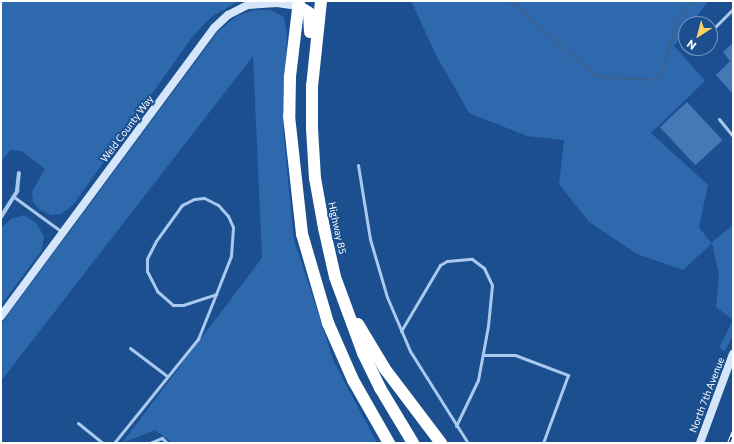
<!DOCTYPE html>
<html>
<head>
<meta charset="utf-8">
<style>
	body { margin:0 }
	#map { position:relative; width:734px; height:444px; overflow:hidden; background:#1b4f8f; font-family:Commissioner,sans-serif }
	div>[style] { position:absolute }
	.green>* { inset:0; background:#2e69ad }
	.stream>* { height:2px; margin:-1px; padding:0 1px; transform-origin:1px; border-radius:1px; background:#3c6290 }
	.building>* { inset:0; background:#4478b7; transform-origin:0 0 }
	.lane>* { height:3px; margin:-1.5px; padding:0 1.5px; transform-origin:1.5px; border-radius:1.5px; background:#a9c9ee }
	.street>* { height:4px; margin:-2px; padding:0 2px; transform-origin:2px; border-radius:2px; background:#a9c9ee }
	.secondary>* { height:8px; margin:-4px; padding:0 4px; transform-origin:4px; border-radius:4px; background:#d6e6fa }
	.highway>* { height:12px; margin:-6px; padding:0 6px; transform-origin:6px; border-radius:6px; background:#fff }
	.rail>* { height:3.5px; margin-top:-1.75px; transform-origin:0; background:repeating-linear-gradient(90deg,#1b4f8f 0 6px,#fff 0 12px); box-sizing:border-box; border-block:1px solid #fff }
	span { translate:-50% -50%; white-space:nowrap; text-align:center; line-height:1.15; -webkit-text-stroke:3.5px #1b4f8f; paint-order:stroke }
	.street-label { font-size:10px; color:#fff }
	.frame { position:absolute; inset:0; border:2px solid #fff; pointer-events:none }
	.north { position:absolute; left:678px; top:16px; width:40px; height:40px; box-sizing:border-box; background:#1b4f8f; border:1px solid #7695bc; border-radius:50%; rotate:216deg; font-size:11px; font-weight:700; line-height:16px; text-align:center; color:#fff }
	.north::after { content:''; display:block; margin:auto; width:14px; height:18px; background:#ffd166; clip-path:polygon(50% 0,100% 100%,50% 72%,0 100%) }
</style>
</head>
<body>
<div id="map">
	<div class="green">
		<div style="clip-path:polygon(1px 1px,239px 1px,211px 17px,193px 36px,73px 205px,61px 214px,51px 215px,40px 210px,33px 202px,32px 192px,45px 169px,22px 151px,10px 150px,1px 162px)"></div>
		<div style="clip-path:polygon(411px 1px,708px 1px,691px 24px,686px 24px,686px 30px,674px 46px,705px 81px,651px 133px,708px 185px,699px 227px,711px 243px,733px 225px,733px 320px,716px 307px,719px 275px,712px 243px,683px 270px,637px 254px,589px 222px,559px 184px,564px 140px,527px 136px,469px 113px,436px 55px)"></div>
		<div style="clip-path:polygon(254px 10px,271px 10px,284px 17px,287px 35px,283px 128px,294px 240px,334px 362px,377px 443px,172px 443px,155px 430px,122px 443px,262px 258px,253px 56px,1px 381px,1px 324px,219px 30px,237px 16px)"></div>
		<div style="clip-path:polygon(24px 215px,36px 223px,44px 236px,42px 250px,1px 305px,1px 228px,11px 219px)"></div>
		<div style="clip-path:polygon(733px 320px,733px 335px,725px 351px,719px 348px)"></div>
	</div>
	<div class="stream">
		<div style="left:510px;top:1px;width:116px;rotate:41.1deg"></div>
		<div style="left:597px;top:77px;width:63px;rotate:2.7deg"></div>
		<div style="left:660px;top:80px;width:66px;rotate:-74.1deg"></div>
		<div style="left:678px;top:17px;width:21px;rotate:-49deg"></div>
	</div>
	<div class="building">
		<div style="clip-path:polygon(733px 43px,733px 94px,716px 75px,730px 61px,723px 52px)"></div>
		<div style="left:687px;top:102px;width:52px;height:37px;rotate:47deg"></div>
	</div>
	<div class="lane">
		<div style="left:710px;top:32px;width:33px;rotate:-45deg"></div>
		<div style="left:719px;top:119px;width:22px;rotate:51deg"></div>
		<div style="left:358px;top:165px;width:75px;rotate:80.8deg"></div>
		<div style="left:370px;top:239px;width:60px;rotate:73.7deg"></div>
		<div style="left:387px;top:297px;width:59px;rotate:66.9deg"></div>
		<div style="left:410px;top:351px;width:109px;rotate:57.8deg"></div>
		<div style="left:14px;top:197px;width:59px;rotate:36.1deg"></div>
		<div style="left:401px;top:331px;width:77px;rotate:-59.4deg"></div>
		<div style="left:440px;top:265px;width:8px;rotate:-30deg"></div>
		<div style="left:447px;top:261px;width:25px;rotate:-5deg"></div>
		<div style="left:472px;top:259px;width:15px;rotate:37deg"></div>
		<div style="left:484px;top:268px;width:19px;rotate:65deg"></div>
		<div style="left:492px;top:285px;width:41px;rotate:95.6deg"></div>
		<div style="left:488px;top:326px;width:55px;rotate:100.5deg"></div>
		<div style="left:478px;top:380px;width:51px;rotate:115.6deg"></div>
		<div style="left:130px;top:348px;width:46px;rotate:37.1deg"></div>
		<div style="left:483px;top:355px;width:32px"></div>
		<div style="left:515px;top:355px;width:57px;rotate:20.7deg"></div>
		<div style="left:568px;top:375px;width:72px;rotate:110.2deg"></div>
		<div style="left:78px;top:423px;width:32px;rotate:39deg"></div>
		<div style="left:114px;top:443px;width:134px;rotate:-51.1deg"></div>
		<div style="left:198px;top:339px;width:48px;rotate:-68.2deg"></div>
		<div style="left:216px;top:294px;width:41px;rotate:-68.5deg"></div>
		<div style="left:231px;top:256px;width:29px;rotate:-86deg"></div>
		<div style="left:233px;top:227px;width:12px;rotate:-114deg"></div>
		<div style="left:228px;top:216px;width:15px;rotate:-132deg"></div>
		<div style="left:218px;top:205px;width:16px;rotate:-153deg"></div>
		<div style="left:204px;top:198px;width:10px;rotate:174deg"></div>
		<div style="left:194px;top:199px;width:13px;rotate:153deg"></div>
		<div style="left:182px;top:205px;width:44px;rotate:125.8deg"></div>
		<div style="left:156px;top:241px;width:20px;rotate:117deg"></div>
		<div style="left:147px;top:259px;width:12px;rotate:90deg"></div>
		<div style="left:147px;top:271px;width:22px;rotate:63deg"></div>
		<div style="left:157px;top:291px;width:21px;rotate:41deg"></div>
		<div style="left:173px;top:305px;width:10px"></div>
		<div style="left:183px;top:305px;width:35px;rotate:-18deg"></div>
		<div style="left:150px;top:443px;width:13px;rotate:-23deg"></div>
		<div style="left:162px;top:438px;width:7px;rotate:45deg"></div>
	</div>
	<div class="street">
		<div style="left:1px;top:217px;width:31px;rotate:-58deg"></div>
		<div style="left:17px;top:191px;width:18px;rotate:-84deg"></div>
	</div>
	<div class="secondary">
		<div style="left:1px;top:316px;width:358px;rotate:-53.5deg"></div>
		<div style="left:214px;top:28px;width:19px;rotate:-43deg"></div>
		<div style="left:228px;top:15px;width:22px;rotate:-27deg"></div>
		<div style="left:248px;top:5px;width:29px;rotate:-4deg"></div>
		<div style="left:277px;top:3px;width:21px;rotate:8deg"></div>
		<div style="left:700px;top:443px;width:95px;rotate:-69.7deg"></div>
	</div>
	<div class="highway">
		<div style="left:299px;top:1px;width:77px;rotate:96.8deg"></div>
		<div style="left:290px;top:77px;width:39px;rotate:91deg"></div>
		<div style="left:289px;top:116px;width:119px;rotate:83.7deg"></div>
		<div style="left:302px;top:234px;width:93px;rotate:73.7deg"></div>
		<div style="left:328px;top:323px;width:62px;rotate:66.3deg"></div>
		<div style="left:353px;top:380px;width:73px;rotate:60.3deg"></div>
		<div style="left:321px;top:1px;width:85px;rotate:96deg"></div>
		<div style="left:312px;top:86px;width:42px;rotate:90deg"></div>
		<div style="left:312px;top:128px;width:50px;rotate:86.6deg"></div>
		<div style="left:315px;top:178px;width:51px;rotate:79.8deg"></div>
		<div style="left:324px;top:228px;width:50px;rotate:77.3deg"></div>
		<div style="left:335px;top:277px;width:81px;rotate:69.8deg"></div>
		<div style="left:363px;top:353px;width:39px;rotate:64deg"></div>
		<div style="left:380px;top:388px;width:64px;rotate:59deg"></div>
		<div style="left:298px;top:6px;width:13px;rotate:32deg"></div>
		<div style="left:309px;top:13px;width:19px;rotate:87deg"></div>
		<div style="left:358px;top:324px;width:52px;rotate:59deg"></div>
		<div style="left:385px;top:369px;width:93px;rotate:52.9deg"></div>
	</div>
	<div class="rail">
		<div style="left:729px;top:443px;width:11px;rotate:-68deg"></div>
	</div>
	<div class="street-label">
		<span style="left:127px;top:129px;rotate:-53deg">Weld County Way</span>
		<span style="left:337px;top:228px;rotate:78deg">Highway 85</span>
		<span style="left:707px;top:395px;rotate:-69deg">North 7th Avenue</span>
	</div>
	<div class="frame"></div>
	<div class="north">N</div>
</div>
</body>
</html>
